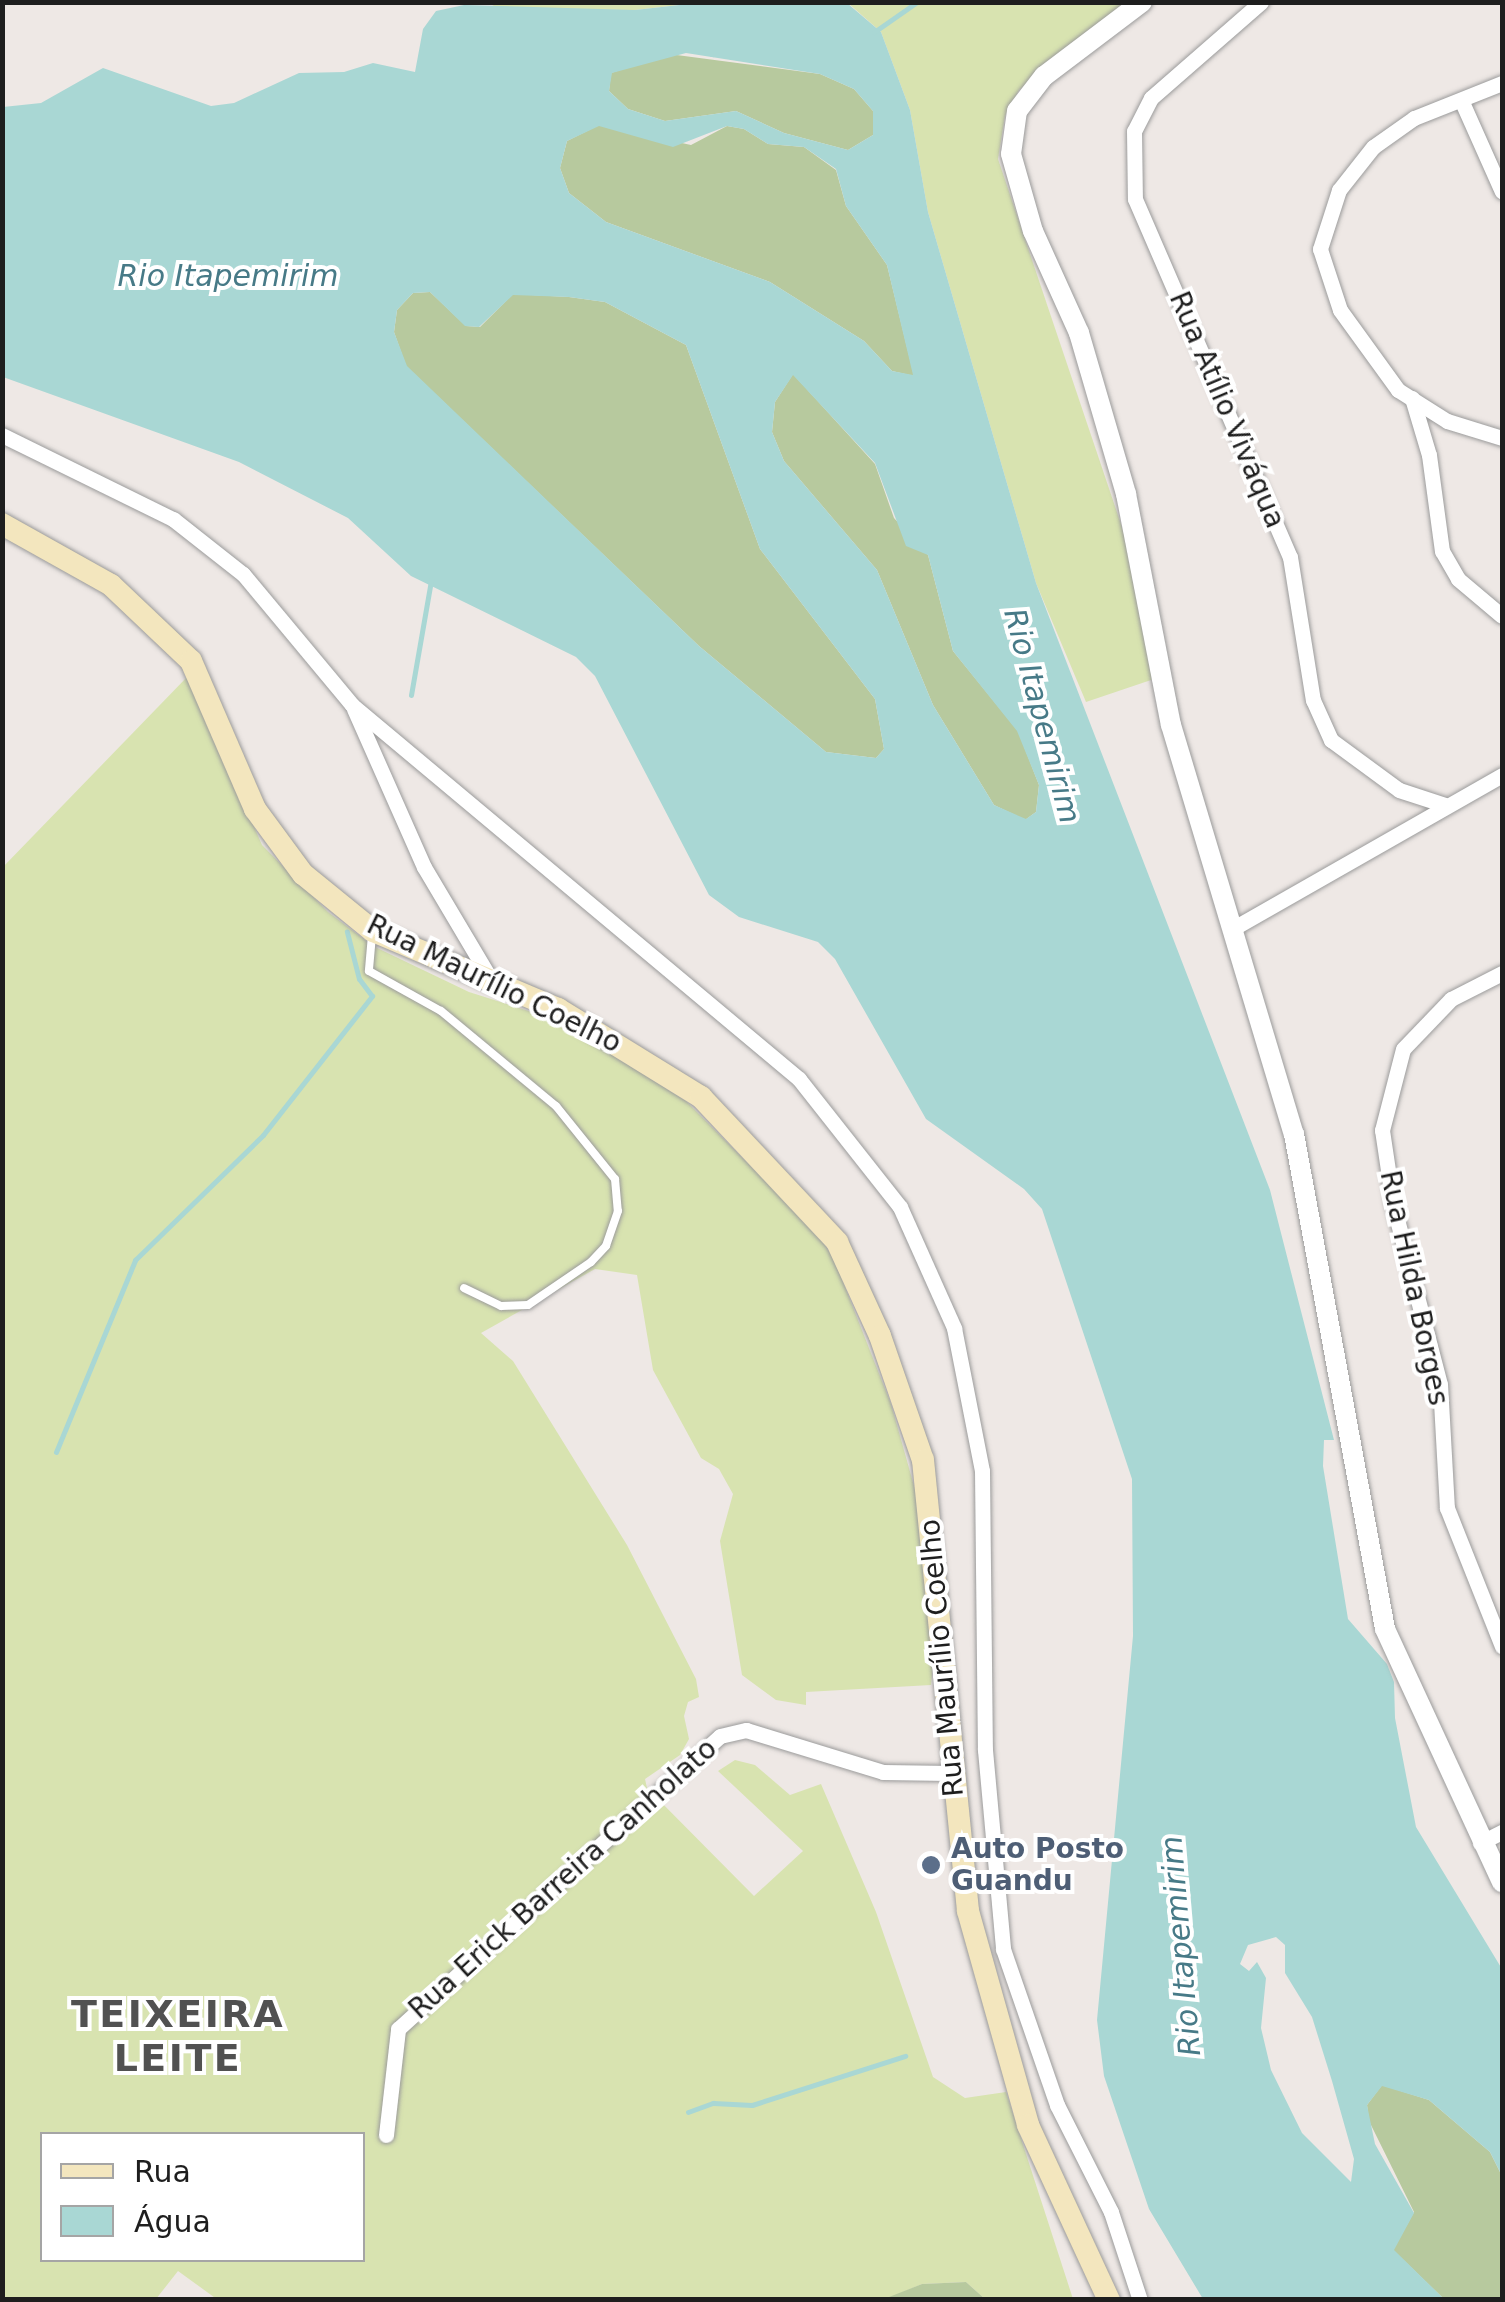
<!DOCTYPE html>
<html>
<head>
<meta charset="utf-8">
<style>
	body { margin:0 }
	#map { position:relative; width:1505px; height:2302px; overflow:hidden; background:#eee8e5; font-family:"DejaVu Sans",sans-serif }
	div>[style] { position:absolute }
	.grass>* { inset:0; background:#d8e3b0 }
	.forest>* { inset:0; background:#b7c99e }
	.water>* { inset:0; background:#a9d7d4 }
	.stream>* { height:5px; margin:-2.5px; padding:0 2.5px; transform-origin:2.5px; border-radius:2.5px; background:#a9d7d4 }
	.roads { filter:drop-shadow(0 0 2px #9b9b9b) drop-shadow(0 0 2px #9b9b9b) }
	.service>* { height:8px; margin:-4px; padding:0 4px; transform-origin:4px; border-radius:4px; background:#fff }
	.minor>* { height:15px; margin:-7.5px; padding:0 7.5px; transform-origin:7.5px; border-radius:7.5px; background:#fff }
	.tertiary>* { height:20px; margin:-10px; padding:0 10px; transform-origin:10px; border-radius:10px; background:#fff }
	.secondary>* { height:22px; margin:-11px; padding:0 11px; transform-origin:11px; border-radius:11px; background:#f3e6be }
	.dots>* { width:28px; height:28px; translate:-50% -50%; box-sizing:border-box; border:5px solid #fff; border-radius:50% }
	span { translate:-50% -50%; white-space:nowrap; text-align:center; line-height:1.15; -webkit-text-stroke:8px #fff; paint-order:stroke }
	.street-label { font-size:28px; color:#1e1e1e }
	.service-label { font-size:28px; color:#4e5e75; font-weight:700 }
	.left { translate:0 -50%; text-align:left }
	.water-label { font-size:30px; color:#477a87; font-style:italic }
	.district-label { font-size:38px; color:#515151; font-weight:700; letter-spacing:2.5px }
	.frame { position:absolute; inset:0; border:5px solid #1e1e1e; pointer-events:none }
	.legend { position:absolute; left:40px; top:2132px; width:325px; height:130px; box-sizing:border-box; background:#fff; border:2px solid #a5a5a5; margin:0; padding:12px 18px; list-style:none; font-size:30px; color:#1e1e1e }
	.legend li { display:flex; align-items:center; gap:20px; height:50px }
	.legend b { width:50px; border:2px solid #a5a5a5 }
</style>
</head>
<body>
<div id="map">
	<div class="grass">
		<div style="clip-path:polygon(500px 2px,697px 3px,635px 10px,486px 9px)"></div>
		<div style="clip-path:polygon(848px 3px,1125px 3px,1019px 90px,1005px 116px,998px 159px,1125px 536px,1157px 678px,1086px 702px,1036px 583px,928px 212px,910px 110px,881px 32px)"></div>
		<div style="clip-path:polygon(evenodd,188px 676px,262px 845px,328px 912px,373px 946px,469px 992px,557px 1020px,686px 1101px,817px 1233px,834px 1259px,891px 1404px,916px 1493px,934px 1656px,931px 1685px,806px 1692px,806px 1705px,776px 1700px,742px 1675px,720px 1541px,733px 1494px,719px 1469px,701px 1458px,653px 1370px,637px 1275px,595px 1269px,481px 1333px,513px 1361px,627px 1545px,696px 1679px,699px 1697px,688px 1702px,684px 1716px,689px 1739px,680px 1755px,645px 1779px,647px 1788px,754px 1896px,803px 1851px,718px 1771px,735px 1760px,755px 1765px,790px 1795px,821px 1784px,876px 1912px,933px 2077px,965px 2098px,1006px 2092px,1073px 2299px,985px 2299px,966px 2282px,922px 2284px,884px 2300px,218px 2300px,178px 2271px,156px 2299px,3px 2300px,3px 867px,188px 676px,42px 2134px,362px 2134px,362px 2260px,42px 2260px,42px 2134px)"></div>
	</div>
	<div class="forest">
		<div style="clip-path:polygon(669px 54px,820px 74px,854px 89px,873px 111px,873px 135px,848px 150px,784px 133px,736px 111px,665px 121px,628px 109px,609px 91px,611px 73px)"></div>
		<div style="clip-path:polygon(599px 125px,691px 145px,727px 126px,744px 129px,768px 144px,804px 147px,836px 170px,846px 206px,887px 265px,914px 376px,892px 371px,864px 341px,770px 282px,606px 222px,569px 193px,560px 168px,567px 141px)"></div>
		<div style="clip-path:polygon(430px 292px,466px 326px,480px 327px,513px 294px,569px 297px,605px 302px,686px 345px,760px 549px,875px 699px,884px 749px,876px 758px,826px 752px,699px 646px,406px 366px,394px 332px,397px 310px,413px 293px)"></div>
		<div style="clip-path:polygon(793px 374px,875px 464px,894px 518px,928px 555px,953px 651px,1018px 731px,1039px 785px,1036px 812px,1025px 820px,994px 805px,933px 705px,877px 570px,784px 461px,772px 432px,775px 402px)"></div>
		<div style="clip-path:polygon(1382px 2085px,1429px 2100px,1490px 2152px,1502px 2176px,1502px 2299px,1444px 2299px,1393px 2250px,1414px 2212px,1369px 2121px,1367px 2105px)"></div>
		<div style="clip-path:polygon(966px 2282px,985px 2299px,884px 2299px,922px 2284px)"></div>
	</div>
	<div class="water">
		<div style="clip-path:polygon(evenodd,697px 3px,847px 3px,881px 32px,910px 110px,928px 212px,1036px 583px,1270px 1190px,1334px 1440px,1324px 1440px,1323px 1466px,1348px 1619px,1387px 1664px,1394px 1682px,1395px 1718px,1416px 1827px,1502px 1969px,1502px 2176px,1490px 2152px,1429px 2100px,1382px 2086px,1367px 2105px,1375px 2144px,1414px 2213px,1394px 2250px,1444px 2299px,1203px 2299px,1149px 2209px,1104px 2076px,1097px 2020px,1133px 1636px,1132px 1479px,1042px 1209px,1024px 1189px,926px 1119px,835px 959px,818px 942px,739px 917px,709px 895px,595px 676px,576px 657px,411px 576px,348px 518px,239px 462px,3px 377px,3px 107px,41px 103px,103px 68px,211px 106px,234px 103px,299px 73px,344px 72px,373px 63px,415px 72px,423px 29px,436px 11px,464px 5px,635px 10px,697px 3px,686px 53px,820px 74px,854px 89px,873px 111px,873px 135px,848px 150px,784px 133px,736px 111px,665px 121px,628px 109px,609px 91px,612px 73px,686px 53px,697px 3px,599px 126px,673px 147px,727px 126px,744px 129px,768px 144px,804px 147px,836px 169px,846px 206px,887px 265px,913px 375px,892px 371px,864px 341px,770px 282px,606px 222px,569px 193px,560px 168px,567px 141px,599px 126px,697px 3px,430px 292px,465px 326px,479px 327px,513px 295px,569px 297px,605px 302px,686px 345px,760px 549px,875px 699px,884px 749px,876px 758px,826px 752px,699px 646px,407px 366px,394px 332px,397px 310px,413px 293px,430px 292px,697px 3px,793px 375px,875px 463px,906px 546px,928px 555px,953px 651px,1017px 731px,1039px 785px,1036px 812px,1026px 819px,994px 805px,933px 705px,877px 570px,784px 461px,772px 432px,775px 402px,793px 375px,697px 3px,1276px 1937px,1285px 1945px,1285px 1973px,1312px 2017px,1332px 2081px,1354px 2159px,1351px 2182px,1302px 2133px,1271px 2070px,1261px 2028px,1266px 1978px,1257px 1962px,1249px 1971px,1240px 1964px,1248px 1945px,1276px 1937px)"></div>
	</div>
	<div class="stream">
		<div style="left:874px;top:32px;width:52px;rotate:-34.9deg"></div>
		<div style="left:411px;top:695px;width:117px;rotate:-80.1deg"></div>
		<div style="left:56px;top:1452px;width:208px;rotate:-67.6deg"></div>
		<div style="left:135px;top:1260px;width:179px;rotate:-44.3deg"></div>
		<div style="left:263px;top:1135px;width:177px;rotate:-51.9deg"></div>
		<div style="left:372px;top:996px;width:21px;rotate:-127deg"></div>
		<div style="left:359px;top:979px;width:49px;rotate:-104.3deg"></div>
		<div style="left:688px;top:2112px;width:27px;rotate:-20deg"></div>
		<div style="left:713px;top:2103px;width:39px;rotate:3deg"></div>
		<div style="left:752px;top:2105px;width:161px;rotate:-17.8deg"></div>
	</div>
	<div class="roads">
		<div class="service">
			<div style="left:372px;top:935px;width:36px;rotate:95deg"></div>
			<div style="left:369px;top:971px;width:82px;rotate:29.1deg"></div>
			<div style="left:441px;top:1011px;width:149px;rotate:39.6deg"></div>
			<div style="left:556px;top:1106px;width:94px;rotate:51.1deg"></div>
			<div style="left:615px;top:1179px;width:32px;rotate:85deg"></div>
			<div style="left:618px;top:1211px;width:37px;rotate:109deg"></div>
			<div style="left:606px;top:1246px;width:22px;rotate:133deg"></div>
			<div style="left:591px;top:1262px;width:76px;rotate:145.7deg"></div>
			<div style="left:528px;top:1305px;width:27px;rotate:178deg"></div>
			<div style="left:501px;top:1306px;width:41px;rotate:-154.1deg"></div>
		</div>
		<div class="minor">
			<div style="left:1261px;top:2px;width:146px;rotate:138.9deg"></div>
			<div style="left:1151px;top:98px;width:37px;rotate:117deg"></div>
			<div style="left:1134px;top:131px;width:68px;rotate:89.2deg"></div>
			<div style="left:1135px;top:199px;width:390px;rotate:66.6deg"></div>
			<div style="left:1290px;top:557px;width:145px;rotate:80.9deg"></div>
			<div style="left:1313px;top:700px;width:44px;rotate:65.8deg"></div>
			<div style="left:1331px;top:740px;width:84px;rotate:36.3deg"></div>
			<div style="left:1399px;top:790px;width:48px;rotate:18.1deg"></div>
			<div style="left:1502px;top:83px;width:95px;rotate:158.3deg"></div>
			<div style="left:1414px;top:118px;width:50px;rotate:144.7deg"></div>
			<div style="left:1373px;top:147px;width:55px;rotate:128.3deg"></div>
			<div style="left:1339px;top:190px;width:62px;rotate:107.9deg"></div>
			<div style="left:1320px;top:249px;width:64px;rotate:71.8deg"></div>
			<div style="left:1340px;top:310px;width:99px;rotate:54.1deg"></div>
			<div style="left:1398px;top:390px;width:58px;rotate:32.3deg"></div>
			<div style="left:1447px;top:421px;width:58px;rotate:17.2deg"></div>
			<div style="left:1462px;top:102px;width:98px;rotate:66deg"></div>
			<div style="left:1412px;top:398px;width:59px;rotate:73.4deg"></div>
			<div style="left:1429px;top:455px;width:97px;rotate:82.3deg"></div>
			<div style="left:1442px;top:551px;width:32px;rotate:60deg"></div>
			<div style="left:1458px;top:579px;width:57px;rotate:40.1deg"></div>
			<div style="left:2px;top:435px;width:191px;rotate:26.2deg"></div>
			<div style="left:173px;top:519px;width:89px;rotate:38.2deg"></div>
			<div style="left:243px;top:574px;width:170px;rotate:50.2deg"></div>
			<div style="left:352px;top:705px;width:583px;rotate:39.92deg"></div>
			<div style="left:799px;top:1079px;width:163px;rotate:51.7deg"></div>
			<div style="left:900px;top:1207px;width:133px;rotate:65.9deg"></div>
			<div style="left:954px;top:1328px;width:146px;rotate:78.9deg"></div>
			<div style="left:982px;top:1471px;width:279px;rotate:89.4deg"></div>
			<div style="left:985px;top:1750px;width:200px;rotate:84.8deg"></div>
			<div style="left:1003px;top:1949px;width:165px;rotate:70.9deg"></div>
			<div style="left:1057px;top:2105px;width:120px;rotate:63.2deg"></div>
			<div style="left:1111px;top:2212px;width:93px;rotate:71.8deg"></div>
			<div style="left:354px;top:709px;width:173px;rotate:66.1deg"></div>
			<div style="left:424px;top:867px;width:129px;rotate:59.3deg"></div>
			<div style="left:1232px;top:929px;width:311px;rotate:-29.7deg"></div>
			<div style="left:1502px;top:973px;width:57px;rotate:153deg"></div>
			<div style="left:1451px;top:999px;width:69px;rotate:133.8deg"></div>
			<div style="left:1403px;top:1049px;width:84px;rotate:104.5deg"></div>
			<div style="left:1382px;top:1130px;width:75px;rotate:81.5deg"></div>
			<div style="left:1393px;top:1204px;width:186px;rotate:75.4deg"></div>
			<div style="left:1440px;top:1384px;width:124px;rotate:86.8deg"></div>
			<div style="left:1447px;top:1508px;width:149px;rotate:68.3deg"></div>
			<div style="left:1480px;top:1843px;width:25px;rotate:-27deg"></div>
			<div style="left:386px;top:2135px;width:107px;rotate:-83.5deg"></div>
			<div style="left:398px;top:2029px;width:435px;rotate:-42.3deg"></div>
			<div style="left:720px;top:1736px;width:27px;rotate:-13deg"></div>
			<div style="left:746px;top:1730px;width:143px;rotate:17deg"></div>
			<div style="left:883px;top:1772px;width:67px;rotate:0.9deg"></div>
		</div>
		<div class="tertiary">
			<div style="left:1142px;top:2px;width:123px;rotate:142.9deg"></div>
			<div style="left:1044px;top:76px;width:44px;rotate:127.6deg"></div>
			<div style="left:1017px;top:111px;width:43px;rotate:97.9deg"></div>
			<div style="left:1011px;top:154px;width:80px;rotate:74.1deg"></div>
			<div style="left:1033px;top:231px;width:112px;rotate:65.7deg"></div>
			<div style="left:1079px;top:333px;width:168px;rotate:73.7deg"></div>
			<div style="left:1126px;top:494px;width:235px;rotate:79deg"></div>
			<div style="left:1171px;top:725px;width:427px;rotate:73.3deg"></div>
			<div style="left:1294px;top:1134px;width:503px;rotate:79.58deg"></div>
			<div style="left:1385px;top:1629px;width:279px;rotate:65.2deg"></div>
		</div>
		<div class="secondary">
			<div style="left:2px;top:524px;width:125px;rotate:29.2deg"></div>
			<div style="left:111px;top:585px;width:110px;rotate:43.5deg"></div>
			<div style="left:191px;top:661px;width:161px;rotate:66.6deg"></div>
			<div style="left:255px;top:809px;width:81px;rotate:53.6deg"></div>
			<div style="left:303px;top:874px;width:90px;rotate:39.2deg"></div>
			<div style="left:373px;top:931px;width:201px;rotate:22.9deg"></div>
			<div style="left:558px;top:1009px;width:168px;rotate:31.6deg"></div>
			<div style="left:701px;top:1097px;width:199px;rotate:46.8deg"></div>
			<div style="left:837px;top:1242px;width:103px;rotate:65.4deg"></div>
			<div style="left:880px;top:1336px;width:131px;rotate:70.9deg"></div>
			<div style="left:923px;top:1460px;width:453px;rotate:84.3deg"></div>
			<div style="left:968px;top:1911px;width:222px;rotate:74.3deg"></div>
			<div style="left:1028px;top:2125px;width:193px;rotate:65.2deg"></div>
		</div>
	</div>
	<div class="dots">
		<div style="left:931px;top:1865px;background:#5c6f8a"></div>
	</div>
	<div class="street-label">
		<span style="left:1227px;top:410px;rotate:67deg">Rua Atílio Viváqua</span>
		<span style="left:494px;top:984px;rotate:26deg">Rua Maurílio Coelho</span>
		<span style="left:1414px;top:1288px;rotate:78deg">Rua Hilda Borges</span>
		<span style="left:942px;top:1658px;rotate:-95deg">Rua Maurílio Coelho</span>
		<span style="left:563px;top:1879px;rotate:-42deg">Rua Erick Barreira Canholato</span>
	</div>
	<div class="service-label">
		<span class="left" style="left:951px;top:1865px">Auto Posto<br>Guandu</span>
	</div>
	<div class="water-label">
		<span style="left:228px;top:276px">Rio Itapemirim</span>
		<span style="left:1042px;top:716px;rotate:75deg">Rio Itapemirim</span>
		<span style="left:1181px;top:1946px;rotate:-95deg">Rio Itapemirim</span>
	</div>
	<div class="district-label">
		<span style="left:178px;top:2037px">TEIXEIRA<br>LEITE</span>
	</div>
	<div class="frame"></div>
	<ul class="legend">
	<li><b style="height:12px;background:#f3e6be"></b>Rua</li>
	<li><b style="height:28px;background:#a9d7d4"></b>Água</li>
	</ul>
</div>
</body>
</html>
